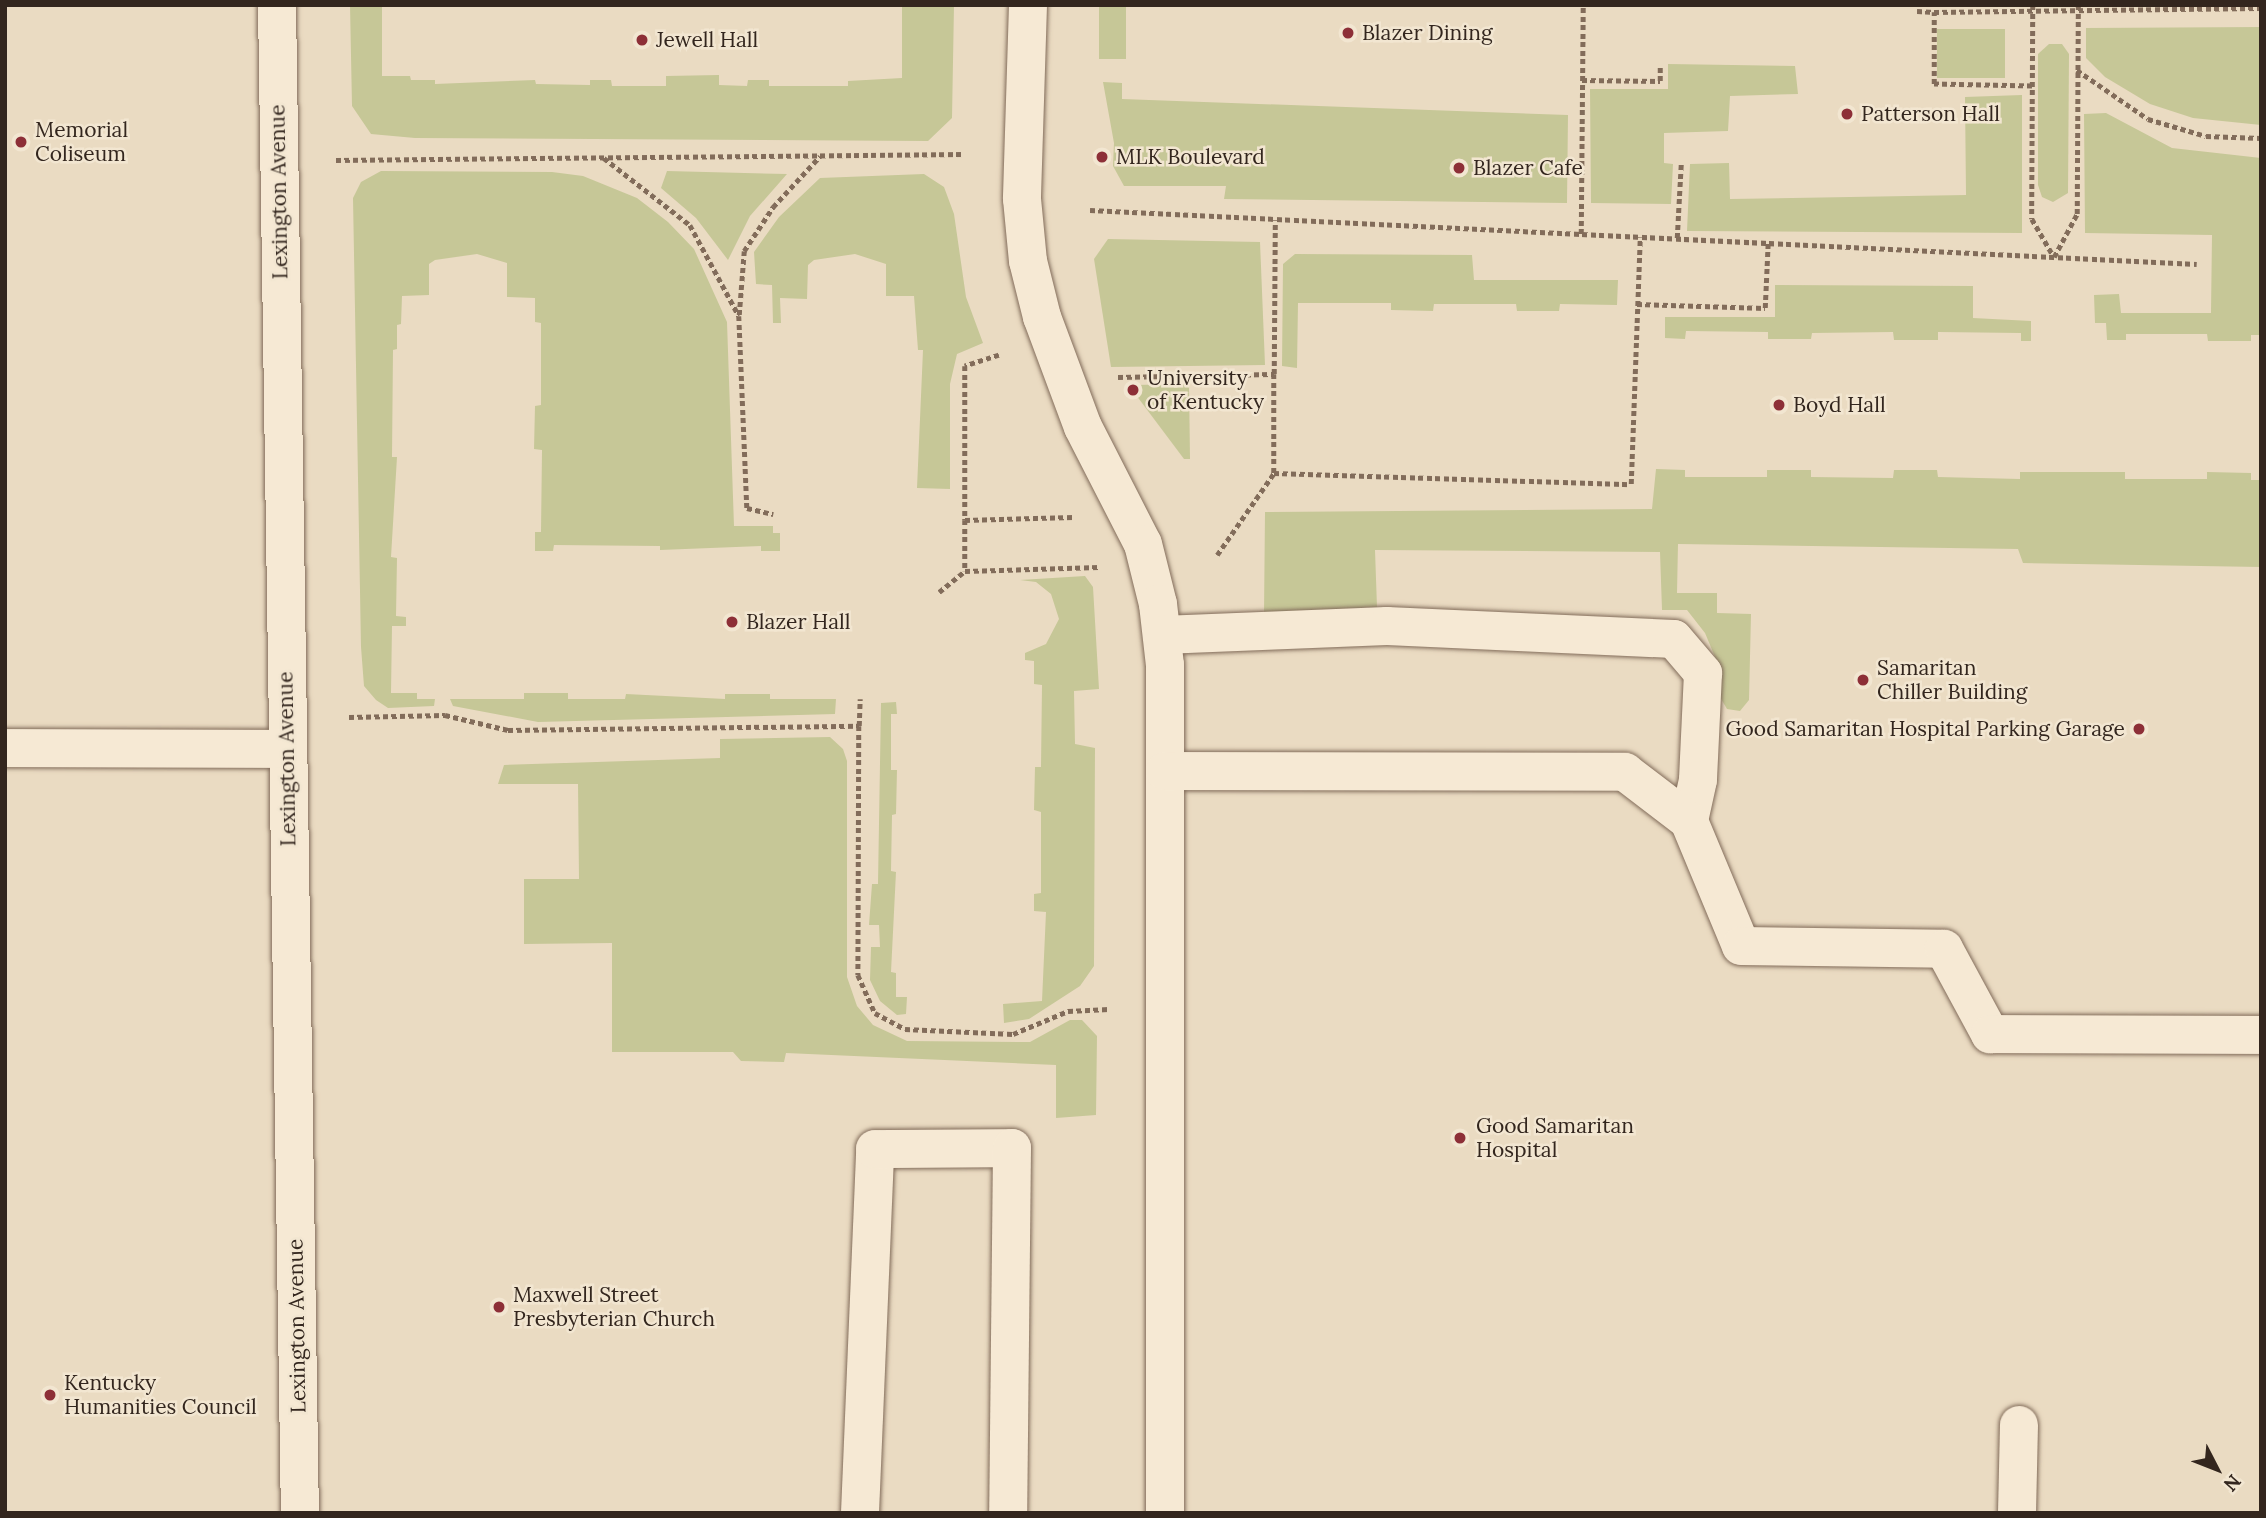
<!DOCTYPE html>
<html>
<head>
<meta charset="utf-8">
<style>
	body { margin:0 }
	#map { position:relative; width:2266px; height:1518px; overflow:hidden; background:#eadbc2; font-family:Lora,serif }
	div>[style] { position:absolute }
	.green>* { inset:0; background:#c6c797; transform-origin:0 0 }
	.path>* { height:4.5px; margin-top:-2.25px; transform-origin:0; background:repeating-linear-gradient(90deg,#826c5a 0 5px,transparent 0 8.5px) }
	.roads { filter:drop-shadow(0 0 2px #826c5a) drop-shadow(0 0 2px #826c5a) }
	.minor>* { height:38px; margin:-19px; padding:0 19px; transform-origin:19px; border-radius:19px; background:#f6e9d4 }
	.dots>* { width:19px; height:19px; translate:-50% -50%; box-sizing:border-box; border:4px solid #f2e6d1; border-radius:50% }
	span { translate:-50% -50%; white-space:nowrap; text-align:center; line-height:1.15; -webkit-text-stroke:5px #f2e6d1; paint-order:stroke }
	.poi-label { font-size:21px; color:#33261e }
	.left { translate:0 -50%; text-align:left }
	.right { translate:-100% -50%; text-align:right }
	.street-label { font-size:21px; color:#33261e }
	.frame { position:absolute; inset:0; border:7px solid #33261e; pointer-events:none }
	.north { position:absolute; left:2182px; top:1434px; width:70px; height:70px; -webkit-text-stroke:5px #f2e6d1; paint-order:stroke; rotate:132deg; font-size:19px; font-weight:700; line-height:28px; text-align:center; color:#33261e }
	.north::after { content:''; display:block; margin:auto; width:24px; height:32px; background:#33261e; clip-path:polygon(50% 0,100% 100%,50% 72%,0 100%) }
</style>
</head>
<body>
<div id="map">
	<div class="green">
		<div style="clip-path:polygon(350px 5px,382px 5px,382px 76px,410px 76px,411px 80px,435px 80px,435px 84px,535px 80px,536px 84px,590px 85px,590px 80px,611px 80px,612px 86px,666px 86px,666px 76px,719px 75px,719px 85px,747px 86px,748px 80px,769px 80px,769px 86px,848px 86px,848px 81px,902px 78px,902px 5px,954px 5px,952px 118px,928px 141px,415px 138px,371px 134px,352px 106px)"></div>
		<div style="left:1099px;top:5px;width:27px;height:54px"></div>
		<div style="clip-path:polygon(2261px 27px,2261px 125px,2193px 118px,2150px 104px,2105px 77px,2086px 58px,2086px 28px)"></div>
		<div style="left:2005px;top:29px;width:49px;height:68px;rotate:90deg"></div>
		<div style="clip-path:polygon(2049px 44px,2062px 44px,2069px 54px,2068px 193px,2053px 202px,2042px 197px,2038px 185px,2038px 54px)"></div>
		<div style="clip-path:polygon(1668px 64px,1795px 66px,1798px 94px,1730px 96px,1728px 131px,1664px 133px,1664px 163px,1673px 164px,1671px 204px,1591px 203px,1590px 89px,1668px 89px)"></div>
		<div style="clip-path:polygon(1103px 82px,1122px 83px,1122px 99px,1568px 115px,1567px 203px,1224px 199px,1226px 186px,1124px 186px,1113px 166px,1114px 143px)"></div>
		<div style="clip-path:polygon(2022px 95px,2022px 233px,1687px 231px,1690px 164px,1729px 163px,1730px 199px,1966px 195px,1965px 97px)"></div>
		<div style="clip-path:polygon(2106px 113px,2172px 148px,2261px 158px,2261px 335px,2251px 335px,2251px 341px,2208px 341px,2207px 334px,2126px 334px,2126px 340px,2107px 340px,2106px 323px,2095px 323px,2094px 295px,2119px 294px,2121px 313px,2211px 313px,2212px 235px,2085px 233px,2084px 114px)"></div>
		<div style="clip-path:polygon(381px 171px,552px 172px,583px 176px,637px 198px,668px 222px,694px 249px,727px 322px,734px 526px,773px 526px,773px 533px,780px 533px,780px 551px,761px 551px,761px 546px,660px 550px,660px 546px,554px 545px,553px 551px,535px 551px,535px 532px,541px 532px,542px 450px,534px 449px,535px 406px,541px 405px,541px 323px,535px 322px,535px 298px,507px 297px,507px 263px,477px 254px,435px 260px,429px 264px,429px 295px,402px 296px,401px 324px,397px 325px,397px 349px,393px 350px,392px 457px,397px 457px,391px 557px,397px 558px,396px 616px,406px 617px,406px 626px,392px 626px,391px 693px,417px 693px,417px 699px,435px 699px,434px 706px,388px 708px,376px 700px,364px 686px,361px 647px,353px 198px,361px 182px)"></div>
		<div style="clip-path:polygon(667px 171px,787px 174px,750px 216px,728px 260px,696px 218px,661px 188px)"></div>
		<div style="clip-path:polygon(924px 174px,944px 187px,954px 214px,966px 297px,983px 343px,957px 354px,950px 384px,950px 489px,917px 488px,923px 350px,918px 350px,914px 296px,886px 296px,886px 264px,855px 254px,814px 260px,808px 265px,807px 299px,780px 298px,781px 323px,773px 323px,772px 285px,756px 284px,754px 252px,779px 217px,820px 178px)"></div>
		<div style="clip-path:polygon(1108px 239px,1260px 242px,1265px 365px,1111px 367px,1094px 259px)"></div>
		<div style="clip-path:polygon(1295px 254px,1472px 255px,1474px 280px,1618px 280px,1617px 305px,1560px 304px,1559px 311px,1517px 311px,1516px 304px,1434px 304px,1433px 311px,1391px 310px,1391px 303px,1298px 303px,1297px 368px,1282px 366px,1283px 264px)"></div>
		<div style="clip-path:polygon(1775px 285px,1973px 286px,1973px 318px,2031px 321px,2031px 341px,2021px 341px,2021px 333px,1938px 332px,1938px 340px,1894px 340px,1893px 332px,1812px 333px,1811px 339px,1768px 339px,1768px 332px,1686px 331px,1685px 339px,1665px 338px,1665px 317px,1775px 317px)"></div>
		<div style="clip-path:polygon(1189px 384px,1190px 459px,1184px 459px,1133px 391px,1134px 385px)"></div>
		<div style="clip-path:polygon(1656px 469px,1685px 470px,1685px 477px,1767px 477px,1767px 470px,1811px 470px,1811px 477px,1893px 478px,1894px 470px,1937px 470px,1938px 477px,2020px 479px,2020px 472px,2125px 472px,2125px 479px,2207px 479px,2207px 472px,2251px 473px,2251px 480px,2261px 480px,2261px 567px,2023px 563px,2018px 549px,1678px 544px,1677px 593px,1717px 593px,1717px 613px,1751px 614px,1749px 700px,1740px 711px,1727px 709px,1720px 697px,1721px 671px,1705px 633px,1687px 610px,1662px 610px,1660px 552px,1375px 550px,1377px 607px,1264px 613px,1265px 512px,1652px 509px)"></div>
		<div style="clip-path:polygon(1085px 576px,1093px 587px,1099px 689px,1074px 691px,1075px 744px,1095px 748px,1094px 966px,1080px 986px,1029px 1019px,1004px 1023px,1003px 1004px,1042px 1001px,1046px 912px,1034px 911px,1034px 894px,1041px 893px,1041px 812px,1034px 810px,1035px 767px,1041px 767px,1042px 685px,1034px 684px,1034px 661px,1025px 660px,1025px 653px,1046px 644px,1059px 619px,1051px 594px,1036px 582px,1020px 580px)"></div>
		<div style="clip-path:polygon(524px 693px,568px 693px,568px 699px,625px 699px,626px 694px,725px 699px,725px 694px,770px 694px,770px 699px,836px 699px,835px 714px,538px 722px,453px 706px,450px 699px,524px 699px)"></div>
		<div style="clip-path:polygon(896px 702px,897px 714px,891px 714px,891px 770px,897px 770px,896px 814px,892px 815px,891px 871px,896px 872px,891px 972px,896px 973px,896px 997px,907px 997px,906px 1014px,897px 1015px,880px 1001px,870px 980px,871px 947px,880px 947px,879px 925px,869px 925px,872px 884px,878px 884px,881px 703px)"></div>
		<div style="clip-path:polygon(830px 737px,843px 749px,847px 761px,847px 977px,857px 1006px,873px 1025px,907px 1041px,1030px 1042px,1070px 1020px,1082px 1020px,1097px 1036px,1096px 1115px,1056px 1118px,1056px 1065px,786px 1053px,784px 1062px,741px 1061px,733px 1052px,612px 1052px,612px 943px,524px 944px,524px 879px,579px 879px,578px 784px,498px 784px,504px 765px,720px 758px,720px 739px)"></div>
	</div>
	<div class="path">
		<div style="left:2033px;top:5px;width:214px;rotate:90.3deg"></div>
		<div style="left:2032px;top:219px;width:44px;rotate:59.9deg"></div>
		<div style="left:2054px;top:257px;width:49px;rotate:-61.9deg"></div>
		<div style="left:2077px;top:214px;width:209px;rotate:-89.7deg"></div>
		<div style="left:1917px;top:11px;width:17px;rotate:3deg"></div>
		<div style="left:2077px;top:70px;width:86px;rotate:34.6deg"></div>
		<div style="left:2148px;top:119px;width:60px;rotate:16.3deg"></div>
		<div style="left:2206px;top:136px;width:55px;rotate:2.1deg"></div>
		<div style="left:1582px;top:80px;width:78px;rotate:0.7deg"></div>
		<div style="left:1660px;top:81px;width:17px;rotate:-90deg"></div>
		<div style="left:2032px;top:86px;width:98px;rotate:-178.8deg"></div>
		<div style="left:1934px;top:84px;width:72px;rotate:-90deg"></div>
		<div style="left:1934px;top:12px;width:327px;rotate:-0.7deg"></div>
		<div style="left:604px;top:158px;width:109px;rotate:37.9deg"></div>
		<div style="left:690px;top:225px;width:103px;rotate:61.7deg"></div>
		<div style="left:739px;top:316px;width:192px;rotate:87.6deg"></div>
		<div style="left:747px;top:508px;width:27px;rotate:13deg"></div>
		<div style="left:336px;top:160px;width:629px;rotate:-0.55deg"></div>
		<div style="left:1090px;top:210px;width:1108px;rotate:2.79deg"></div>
		<div style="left:1581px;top:234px;width:229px;rotate:-89.5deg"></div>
		<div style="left:1677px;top:238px;width:74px;rotate:-86.9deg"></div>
		<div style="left:1637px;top:304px;width:128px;rotate:1.8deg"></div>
		<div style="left:1765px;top:308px;width:65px;rotate:-87.4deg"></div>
		<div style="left:739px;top:315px;width:64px;rotate:-85.5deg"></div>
		<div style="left:744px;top:251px;width:53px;rotate:-56.6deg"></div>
		<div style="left:773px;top:207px;width:69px;rotate:-47.3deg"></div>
		<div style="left:999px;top:355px;width:36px;rotate:162deg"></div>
		<div style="left:965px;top:366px;width:154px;rotate:90deg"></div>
		<div style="left:965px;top:520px;width:109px;rotate:-1.6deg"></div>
		<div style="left:1274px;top:374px;width:99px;rotate:90deg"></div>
		<div style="left:1274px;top:473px;width:357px;rotate:1.8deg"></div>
		<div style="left:1631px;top:484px;width:247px;rotate:-87.9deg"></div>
		<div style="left:1118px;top:377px;width:156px;rotate:-1.1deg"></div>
		<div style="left:1274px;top:374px;width:154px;rotate:-89.6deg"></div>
		<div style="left:965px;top:520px;width:51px;rotate:90deg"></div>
		<div style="left:965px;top:571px;width:134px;rotate:-1.7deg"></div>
		<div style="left:1217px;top:555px;width:100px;rotate:-55.2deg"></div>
		<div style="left:939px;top:592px;width:33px;rotate:-39deg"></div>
		<div style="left:349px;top:717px;width:96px;rotate:-1.2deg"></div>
		<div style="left:445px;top:715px;width:65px;rotate:13.4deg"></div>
		<div style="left:508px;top:730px;width:351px;rotate:-0.7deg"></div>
		<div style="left:859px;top:726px;width:249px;rotate:90.2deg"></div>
		<div style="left:858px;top:975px;width:42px;rotate:65.9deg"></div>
		<div style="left:875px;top:1013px;width:34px;rotate:28deg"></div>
		<div style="left:905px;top:1029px;width:108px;rotate:2.7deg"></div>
		<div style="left:1013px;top:1034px;width:60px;rotate:-22.7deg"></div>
		<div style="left:1068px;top:1011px;width:41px;rotate:-2.8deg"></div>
		<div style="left:859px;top:726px;width:27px;rotate:-88deg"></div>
	</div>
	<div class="roads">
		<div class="minor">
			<div style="left:277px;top:5px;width:1508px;rotate:89.13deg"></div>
			<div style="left:1028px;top:5px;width:194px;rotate:91.8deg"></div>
			<div style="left:1022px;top:199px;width:62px;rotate:84.5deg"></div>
			<div style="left:1028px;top:261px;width:58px;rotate:76deg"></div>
			<div style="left:1042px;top:317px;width:117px;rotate:69.6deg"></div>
			<div style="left:1083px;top:427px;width:131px;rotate:62.9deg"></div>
			<div style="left:1143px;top:544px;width:62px;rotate:76deg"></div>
			<div style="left:1158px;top:604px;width:61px;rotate:83.5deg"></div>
			<div style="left:1165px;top:665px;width:848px;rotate:90deg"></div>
			<div style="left:1162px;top:635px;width:225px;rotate:-2.3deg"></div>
			<div style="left:1387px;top:626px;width:287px;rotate:2.6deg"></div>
			<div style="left:1674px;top:639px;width:45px;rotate:49.5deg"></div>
			<div style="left:1703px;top:673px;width:107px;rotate:92.7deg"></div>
			<div style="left:1698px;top:780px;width:42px;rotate:102.4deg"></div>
			<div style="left:5px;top:748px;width:282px;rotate:0.2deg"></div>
			<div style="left:1165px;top:771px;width:460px;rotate:0.1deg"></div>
			<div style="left:1625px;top:772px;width:81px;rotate:37.4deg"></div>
			<div style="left:1689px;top:821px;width:135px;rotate:67.4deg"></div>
			<div style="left:1741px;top:946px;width:203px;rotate:0.8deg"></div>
			<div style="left:1944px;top:949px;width:97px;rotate:61.6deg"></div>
			<div style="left:1990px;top:1034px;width:271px;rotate:0.2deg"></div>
			<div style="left:860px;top:1513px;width:364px;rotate:-87.6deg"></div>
			<div style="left:875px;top:1149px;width:137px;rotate:-0.4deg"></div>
			<div style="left:1012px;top:1148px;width:365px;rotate:90.6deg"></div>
			<div style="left:2017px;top:1513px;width:88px;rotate:-88.7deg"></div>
		</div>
	</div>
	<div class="dots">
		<div style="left:1348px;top:33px;background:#8d2f37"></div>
		<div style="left:642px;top:40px;background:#8d2f37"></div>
		<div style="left:1847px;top:114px;background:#8d2f37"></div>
		<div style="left:21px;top:142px;background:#8d2f37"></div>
		<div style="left:1102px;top:157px;background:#8d2f37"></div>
		<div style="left:1459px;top:168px;background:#8d2f37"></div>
		<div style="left:1133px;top:390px;background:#8d2f37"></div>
		<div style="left:1779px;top:405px;background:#8d2f37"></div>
		<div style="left:732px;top:622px;background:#8d2f37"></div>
		<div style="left:1863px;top:680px;background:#8d2f37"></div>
		<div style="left:2139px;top:729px;background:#8d2f37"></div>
		<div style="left:1460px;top:1138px;background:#8d2f37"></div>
		<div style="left:499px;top:1307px;background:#8d2f37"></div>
		<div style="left:50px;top:1395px;background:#8d2f37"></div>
	</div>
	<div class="poi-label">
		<span class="left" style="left:1362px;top:33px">Blazer Dining</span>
		<span class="left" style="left:656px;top:40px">Jewell Hall</span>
		<span class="left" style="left:1861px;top:114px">Patterson Hall</span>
		<span class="left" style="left:35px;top:142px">Memorial<br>Coliseum</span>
		<span class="left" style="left:1116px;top:157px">MLK Boulevard</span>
		<span class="left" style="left:1473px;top:168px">Blazer Cafe</span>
		<span class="left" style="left:1147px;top:390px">University<br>of Kentucky</span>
		<span class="left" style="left:1793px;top:405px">Boyd Hall</span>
		<span class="left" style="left:746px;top:622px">Blazer Hall</span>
		<span class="left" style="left:1877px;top:680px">Samaritan<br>Chiller Building</span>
		<span class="right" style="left:2125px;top:729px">Good Samaritan Hospital Parking Garage</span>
		<span class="left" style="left:1476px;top:1138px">Good Samaritan<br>Hospital</span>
		<span class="left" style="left:513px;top:1307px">Maxwell Street<br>Presbyterian Church</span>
		<span class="left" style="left:64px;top:1395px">Kentucky<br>Humanities Council</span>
	</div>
	<div class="street-label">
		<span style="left:279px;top:192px;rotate:-91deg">Lexington Avenue</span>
		<span style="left:287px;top:759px;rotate:-91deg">Lexington Avenue</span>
		<span style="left:297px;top:1326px;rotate:-91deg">Lexington Avenue</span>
	</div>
	<div class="frame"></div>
	<div class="north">N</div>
</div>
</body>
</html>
